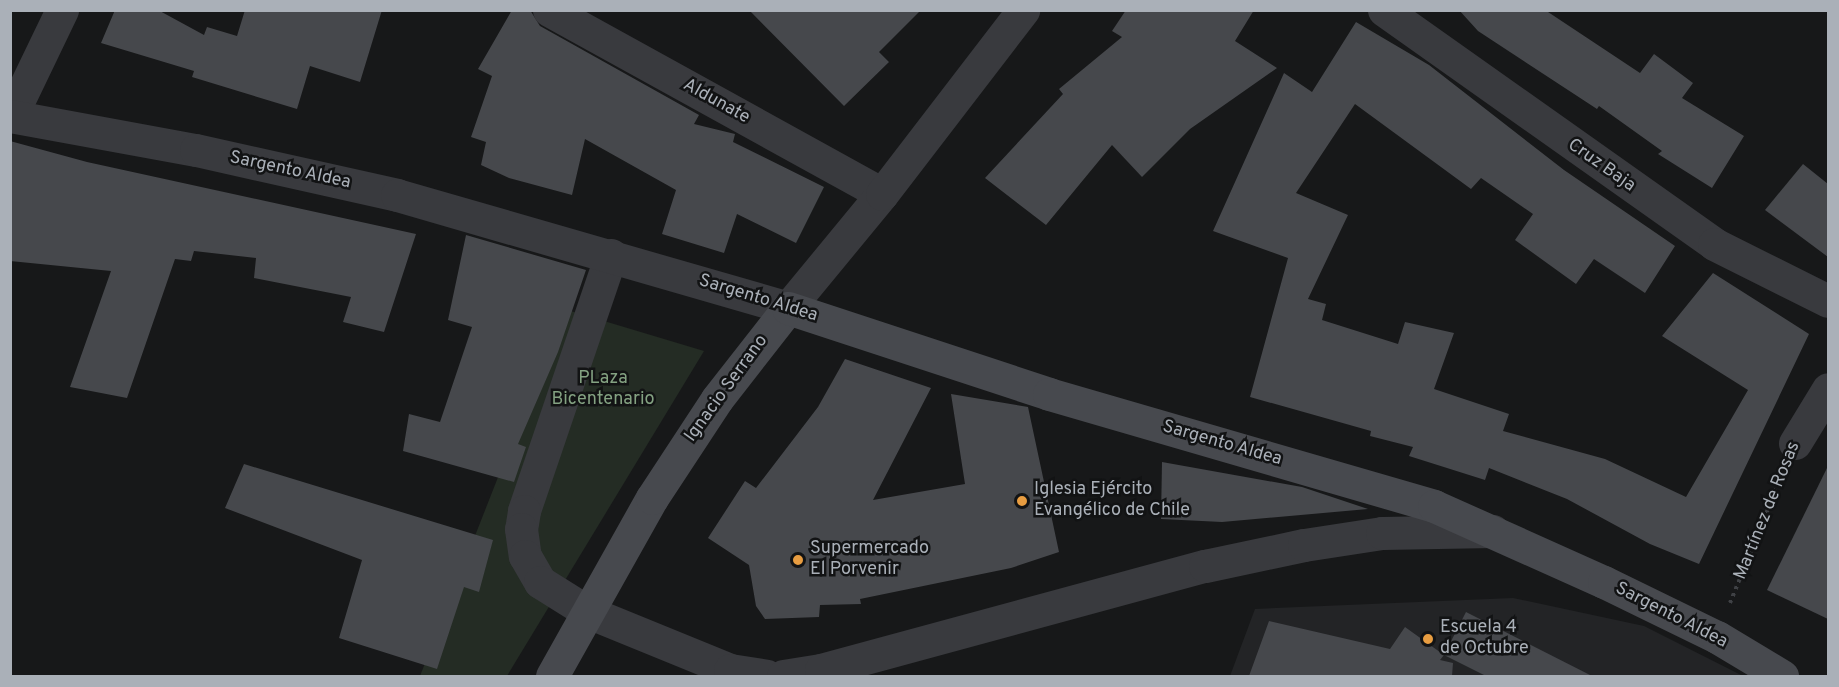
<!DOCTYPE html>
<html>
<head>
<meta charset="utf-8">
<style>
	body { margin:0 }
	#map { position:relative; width:1839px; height:687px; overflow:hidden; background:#171819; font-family:Overpass,sans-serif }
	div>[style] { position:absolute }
	.built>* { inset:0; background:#232426 }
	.green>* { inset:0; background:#242c24 }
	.building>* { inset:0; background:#46484c }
	.path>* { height:4px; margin-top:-2px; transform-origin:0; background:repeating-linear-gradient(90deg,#3f4145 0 3px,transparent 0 7.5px) }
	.minor>* { height:33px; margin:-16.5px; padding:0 16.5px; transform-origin:16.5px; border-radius:16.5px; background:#393a3e }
	.tertiary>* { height:33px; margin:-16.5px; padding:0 16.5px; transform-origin:16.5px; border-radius:16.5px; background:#393a3e }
	.secondary>* { height:33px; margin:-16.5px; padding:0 16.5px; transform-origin:16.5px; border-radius:16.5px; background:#47494e }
	.dots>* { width:16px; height:16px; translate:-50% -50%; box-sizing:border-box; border:3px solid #121314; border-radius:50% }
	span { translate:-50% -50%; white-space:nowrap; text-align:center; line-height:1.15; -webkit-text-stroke:5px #121314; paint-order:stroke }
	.street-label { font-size:18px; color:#aab0b8 }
	.park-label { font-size:18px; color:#84a282 }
	.poi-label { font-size:18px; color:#aab0b8 }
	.left { translate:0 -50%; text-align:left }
	.frame { position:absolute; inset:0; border:12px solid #aab0b8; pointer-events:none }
</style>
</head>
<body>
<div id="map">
	<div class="built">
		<div style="clip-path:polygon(1513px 598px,1644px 626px,1743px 676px,1230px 676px,1255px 609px)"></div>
	</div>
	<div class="green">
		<div style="clip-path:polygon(564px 309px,704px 351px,507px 676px,420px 676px)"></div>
	</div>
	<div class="building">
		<div style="clip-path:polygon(115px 10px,158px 10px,204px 35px,207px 27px,237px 36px,245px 10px,382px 10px,360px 82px,310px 66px,297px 109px,192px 77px,194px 71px,101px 43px)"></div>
		<div style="clip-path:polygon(512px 10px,530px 10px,540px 26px,699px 115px,694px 124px,735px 134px,733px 142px,824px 187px,796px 243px,737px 214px,724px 253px,662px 234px,676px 190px,585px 139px,572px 195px,509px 178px,481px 165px,486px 142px,471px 137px,492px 76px,478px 69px)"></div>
		<div style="clip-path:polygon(749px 10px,921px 10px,879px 52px,889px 62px,844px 106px)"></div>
		<div style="clip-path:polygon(1126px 10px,1254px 10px,1235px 41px,1277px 68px,1190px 129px,1142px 177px,1112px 145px,1046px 225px,985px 178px,1063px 94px,1059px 89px,1122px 37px,1112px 31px)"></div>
		<div style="clip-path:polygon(1459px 10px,1545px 10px,1640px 73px,1654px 54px,1693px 83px,1682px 98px,1744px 136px,1712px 188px,1658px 154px,1662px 151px,1599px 106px,1597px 109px,1478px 31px)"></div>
		<div style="clip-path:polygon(1356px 22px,1429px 65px,1564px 170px,1675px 246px,1645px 293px,1594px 259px,1576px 284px,1515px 240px,1533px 214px,1481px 178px,1471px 189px,1355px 104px,1296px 193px,1348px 215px,1308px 299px,1326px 304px,1322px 320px,1398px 344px,1405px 322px,1454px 333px,1434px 389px,1509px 414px,1503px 431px,1605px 459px,1686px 497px,1748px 390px,1662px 336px,1713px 273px,1809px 334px,1699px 564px,1650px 544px,1567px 499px,1489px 468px,1485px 480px,1409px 456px,1413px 447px,1370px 436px,1371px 431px,1250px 397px,1288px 258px,1213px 231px,1284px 73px,1312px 92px)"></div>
		<div style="clip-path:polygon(10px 141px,87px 162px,416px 234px,384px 332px,343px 322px,351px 297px,254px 278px,256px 258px,194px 251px,191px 261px,175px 259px,127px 398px,70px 387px,111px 271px,10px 261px)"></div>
		<div style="clip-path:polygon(1803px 164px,1828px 184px,1828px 257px,1765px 210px)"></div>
		<div style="clip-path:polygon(466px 235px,586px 270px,558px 352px,518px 444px,526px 447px,514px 482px,403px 451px,409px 414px,440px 422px,472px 327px,448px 320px)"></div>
		<div style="clip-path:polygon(845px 359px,931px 388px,873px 500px,965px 484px,951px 394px,1028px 407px,1059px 552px,1011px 568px,860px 599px,861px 604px,820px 605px,819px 617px,765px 619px,756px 606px,749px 565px,708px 538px,745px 481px,756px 488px,818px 407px)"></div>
		<div style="clip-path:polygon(1162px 462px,1302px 487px,1368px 509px,1222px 522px,1161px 519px)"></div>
		<div style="clip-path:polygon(244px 464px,493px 540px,479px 592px,464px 587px,437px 669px,339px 638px,362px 560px,225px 508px)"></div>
		<div style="clip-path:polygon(1828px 466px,1828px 619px,1767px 590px)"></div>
		<div style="clip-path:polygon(1466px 612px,1592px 676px,1486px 676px,1444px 655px)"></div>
		<div style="clip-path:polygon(1269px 621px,1390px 649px,1405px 627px,1444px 655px,1440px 660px,1453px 663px,1452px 676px,1249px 676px)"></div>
	</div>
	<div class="path">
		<div style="left:1730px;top:603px;width:136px;rotate:-68deg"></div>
	</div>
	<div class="minor">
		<div style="left:549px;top:10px;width:380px;rotate:28.9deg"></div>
		<div style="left:1384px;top:10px;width:405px;rotate:35.3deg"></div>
		<div style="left:1714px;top:244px;width:127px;rotate:26.6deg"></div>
		<div style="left:11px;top:116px;width:118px;rotate:-64.3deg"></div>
		<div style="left:611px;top:255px;width:270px;rotate:108.8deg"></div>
		<div style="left:524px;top:511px;width:18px;rotate:99deg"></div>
		<div style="left:521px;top:529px;width:27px;rotate:82deg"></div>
		<div style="left:525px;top:556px;width:30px;rotate:60deg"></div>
		<div style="left:540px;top:582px;width:57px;rotate:32deg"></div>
		<div style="left:588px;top:612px;width:153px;rotate:22.2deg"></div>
		<div style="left:730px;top:670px;width:37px;rotate:9deg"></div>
		<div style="left:1795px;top:443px;width:63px;rotate:-58.6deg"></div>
		<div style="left:783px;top:676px;width:38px;rotate:-9deg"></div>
		<div style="left:821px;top:670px;width:398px;rotate:-15.2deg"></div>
		<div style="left:1205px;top:566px;width:101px;rotate:-12deg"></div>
		<div style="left:1304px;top:545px;width:79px;rotate:-8.7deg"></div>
		<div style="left:1382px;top:533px;width:111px;rotate:-1deg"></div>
	</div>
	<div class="tertiary">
		<div style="left:10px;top:116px;width:189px;rotate:10.4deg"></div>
		<div style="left:196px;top:150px;width:206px;rotate:12.6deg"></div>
		<div style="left:397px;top:195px;width:407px;rotate:16.1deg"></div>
		<div style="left:788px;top:308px;width:148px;rotate:-50.5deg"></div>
		<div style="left:882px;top:194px;width:232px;rotate:-52.5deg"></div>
	</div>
	<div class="secondary">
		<div style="left:552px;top:676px;width:204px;rotate:-60.7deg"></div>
		<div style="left:652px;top:498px;width:118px;rotate:-56.7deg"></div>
		<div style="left:717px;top:399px;width:115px;rotate:-52deg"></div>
		<div style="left:788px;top:308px;width:275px;rotate:18.2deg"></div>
		<div style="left:1049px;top:394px;width:401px;rotate:16.2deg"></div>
		<div style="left:1434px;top:506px;width:186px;rotate:24.1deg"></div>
		<div style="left:1604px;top:582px;width:126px;rotate:26deg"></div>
		<div style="left:1717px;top:637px;width:76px;rotate:31deg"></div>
	</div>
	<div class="dots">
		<div style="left:1022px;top:501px;background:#e89d41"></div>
		<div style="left:798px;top:560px;background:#e89d41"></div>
		<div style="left:1428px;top:639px;background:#e89d41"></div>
	</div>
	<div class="street-label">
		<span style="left:716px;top:102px;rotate:29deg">Aldunate</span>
		<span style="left:1601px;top:166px;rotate:35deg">Cruz Baja</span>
		<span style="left:290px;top:171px;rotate:12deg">Sargento Aldea</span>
		<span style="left:758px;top:299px;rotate:17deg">Sargento Aldea</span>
		<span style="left:727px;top:389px;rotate:-54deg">Ignacio Serrano</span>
		<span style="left:1222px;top:444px;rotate:16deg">Sargento Aldea</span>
		<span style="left:1768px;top:511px;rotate:-68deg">Martínez de Rosas</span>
		<span style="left:1671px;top:616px;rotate:27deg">Sargento Aldea</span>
	</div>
	<div class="park-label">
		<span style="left:603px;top:390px">PLaza<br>Bicentenario</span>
	</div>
	<div class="poi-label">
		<span class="left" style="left:1034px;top:501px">Iglesia Ejército<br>Evangélico de Chile</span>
		<span class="left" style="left:810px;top:560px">Supermercado<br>El Porvenir</span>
		<span class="left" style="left:1440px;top:639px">Escuela 4<br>de Octubre</span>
	</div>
	<div class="frame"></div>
</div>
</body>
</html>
